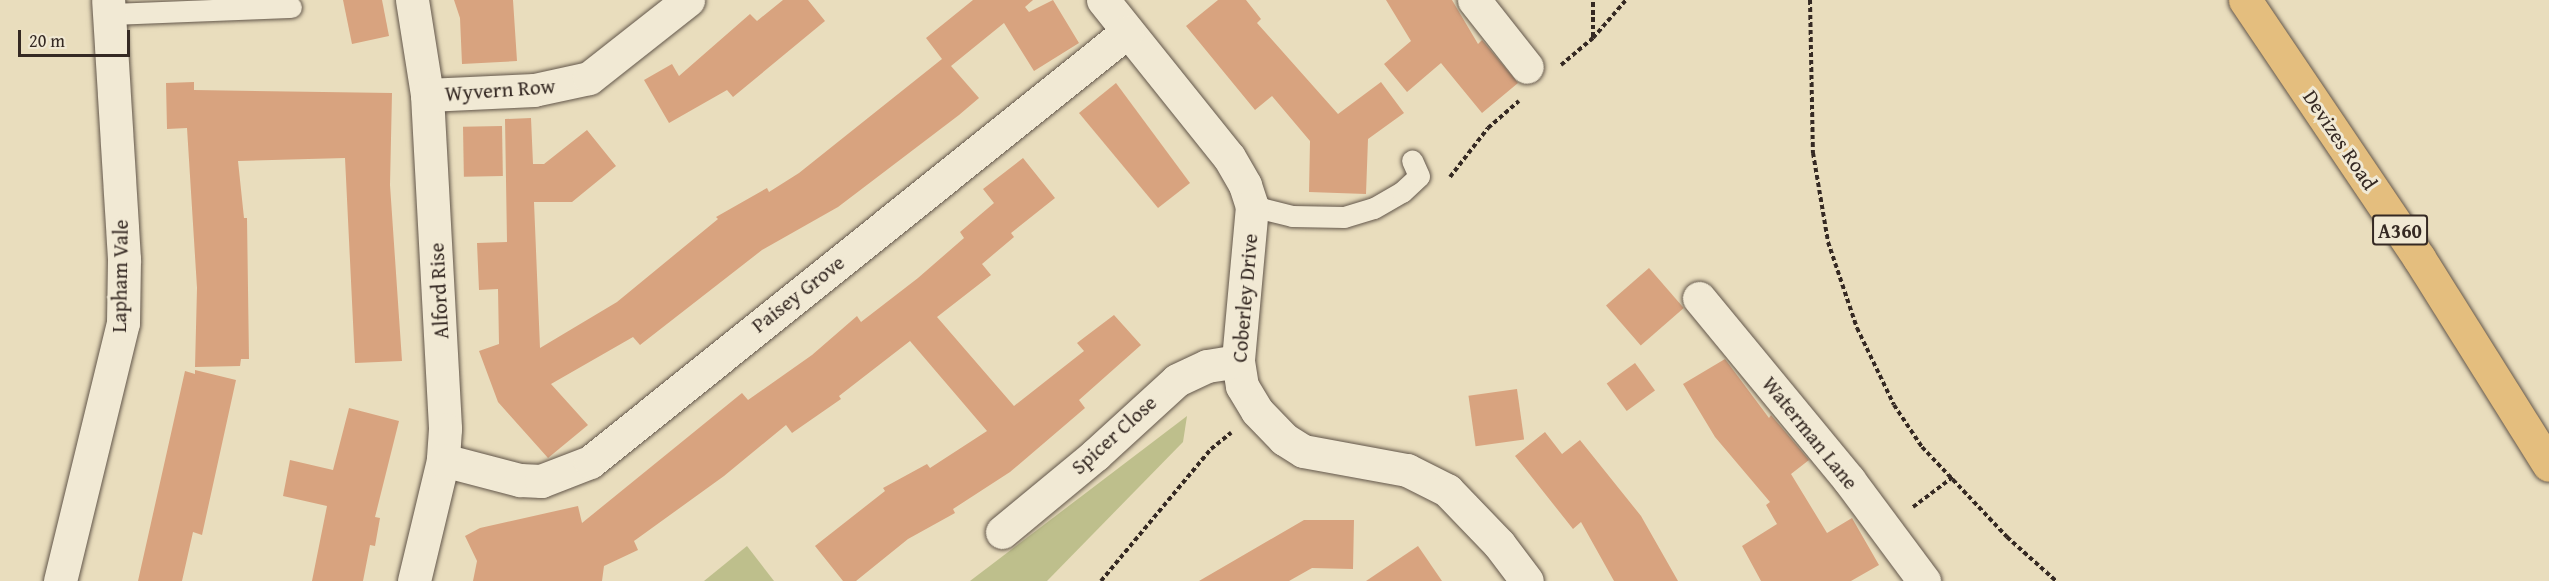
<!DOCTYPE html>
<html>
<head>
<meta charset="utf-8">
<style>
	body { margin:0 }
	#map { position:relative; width:2549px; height:581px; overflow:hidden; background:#e9ddbd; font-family:"Gentium Book Plus",serif }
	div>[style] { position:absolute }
	.green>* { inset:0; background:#bebf8c }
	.building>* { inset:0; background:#d8a37f; transform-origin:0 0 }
	.path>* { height:4px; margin-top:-2px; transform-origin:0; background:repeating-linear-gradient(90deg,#352923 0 4.5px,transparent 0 7.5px) }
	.roads { filter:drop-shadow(0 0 2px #62564a) drop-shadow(0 0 2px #62564a) }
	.service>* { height:21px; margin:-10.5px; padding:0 10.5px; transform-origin:10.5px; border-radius:10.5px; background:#f1e9d4 }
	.minor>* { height:33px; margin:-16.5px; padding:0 16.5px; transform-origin:16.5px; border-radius:16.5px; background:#f1e9d4 }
	.primary>* { height:33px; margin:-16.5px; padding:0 16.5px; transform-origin:16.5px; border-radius:16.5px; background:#e4be7e }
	span { translate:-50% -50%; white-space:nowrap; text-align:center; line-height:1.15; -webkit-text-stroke:6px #f1e9d4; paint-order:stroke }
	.shield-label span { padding:2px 4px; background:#f1e9d4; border:2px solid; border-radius:4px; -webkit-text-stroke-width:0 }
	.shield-label { font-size:20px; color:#352923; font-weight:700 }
	.street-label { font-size:21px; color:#352923 }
	.scale { position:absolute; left:18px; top:30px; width:112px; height:27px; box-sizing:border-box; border:3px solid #352923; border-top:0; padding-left:8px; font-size:18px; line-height:21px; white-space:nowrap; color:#352923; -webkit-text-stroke:4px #f1e9d4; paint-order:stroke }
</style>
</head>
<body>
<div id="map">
	<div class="green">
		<div style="clip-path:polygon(1187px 416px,1183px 442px,1047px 581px,970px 581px)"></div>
		<div style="clip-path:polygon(747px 546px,774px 581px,704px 581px)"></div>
	</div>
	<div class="building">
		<div style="clip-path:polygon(343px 0,382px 0,389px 36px,352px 44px)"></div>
		<div style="clip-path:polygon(454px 0,513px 0,517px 61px,462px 64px,460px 18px)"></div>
		<div style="clip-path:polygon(783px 0,808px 0,825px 21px,733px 97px,727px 90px,669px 123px,644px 80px,672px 64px,679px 76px,750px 14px,757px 21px)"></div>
		<div style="clip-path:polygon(973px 0,1033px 0,1025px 7px,1029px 12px,1053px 0,1079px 43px,1034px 71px,1004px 23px,951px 66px,979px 98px,959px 115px,838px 207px,762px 250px,640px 345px,633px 337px,551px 384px,588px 425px,548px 458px,498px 402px,479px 351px,499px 344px,498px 289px,479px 290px,477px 243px,507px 242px,505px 119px,531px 118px,533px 164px,544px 164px,587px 130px,616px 166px,572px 202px,534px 202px,540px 348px,617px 302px,718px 219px,716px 217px,767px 188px,769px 192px,799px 173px,883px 106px,942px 59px,926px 38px)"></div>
		<div style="clip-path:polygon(1218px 0,1246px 0,1261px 19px,1257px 23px,1338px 114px,1381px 82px,1404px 113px,1368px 139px,1366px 194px,1309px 192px,1310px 141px,1272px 96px,1255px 110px,1186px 26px)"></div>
		<div style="clip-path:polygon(1386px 0,1452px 0,1478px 44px,1482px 40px,1518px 83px,1482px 113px,1441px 63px,1407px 92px,1384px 64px,1411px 41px)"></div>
		<div style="clip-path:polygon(194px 82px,194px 90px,392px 93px,390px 185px,402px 361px,355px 363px,345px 158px,238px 161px,244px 218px,247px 218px,249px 359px,241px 359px,240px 366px,195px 367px,197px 288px,187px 128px,167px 129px,166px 83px)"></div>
		<div style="clip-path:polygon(1116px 83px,1190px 183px,1158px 208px,1079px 113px)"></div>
		<div style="left:502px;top:126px;width:50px;height:39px;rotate:89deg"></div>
		<div style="clip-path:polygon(1023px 158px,1055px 198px,1011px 233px,1014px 237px,982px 264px,991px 275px,937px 317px,1014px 406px,1084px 351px,1077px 343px,1114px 315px,1141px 345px,1079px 400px,1085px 408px,1010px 472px,953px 509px,955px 513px,908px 539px,856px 581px,843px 581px,815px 546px,885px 491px,883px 488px,927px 464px,930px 468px,987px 431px,910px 341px,839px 396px,841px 399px,792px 433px,786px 425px,724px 476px,634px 541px,638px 550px,604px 566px,602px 581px,473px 581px,477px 561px,465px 536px,480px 528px,578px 506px,582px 523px,742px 393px,748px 400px,812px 355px,857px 316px,861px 322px,918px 278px,964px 238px,960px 232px,994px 203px,983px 189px)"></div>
		<div style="left:1649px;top:268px;width:53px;height:57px;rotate:49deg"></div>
		<div style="clip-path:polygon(1725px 359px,1769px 418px,1771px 415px,1809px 460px,1791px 474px,1827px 533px,1852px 518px,1879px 565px,1851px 581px,1761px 581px,1742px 546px,1777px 524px,1766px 505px,1770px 502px,1715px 437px,1683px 384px)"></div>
		<div style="left:1635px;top:363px;width:34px;height:35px;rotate:54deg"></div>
		<div style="clip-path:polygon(195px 370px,236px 380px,202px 535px,193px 532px,182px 581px,138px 581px,185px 371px,195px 374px)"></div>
		<div style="left:1517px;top:389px;width:51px;height:49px;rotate:82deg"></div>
		<div style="clip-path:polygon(349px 408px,399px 421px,375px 517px,380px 518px,375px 546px,370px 545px,363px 581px,312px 581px,327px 506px,283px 496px,290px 460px,333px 470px)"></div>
		<div style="clip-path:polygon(1545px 432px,1562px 454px,1580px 440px,1641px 516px,1678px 581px,1614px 581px,1581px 522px,1573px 529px,1515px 456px)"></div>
		<div style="clip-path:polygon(1304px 520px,1354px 520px,1353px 569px,1312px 568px,1289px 581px,1199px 581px)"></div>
		<div style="clip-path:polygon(1418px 546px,1442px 581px,1366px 581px)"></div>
	</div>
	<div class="path">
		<div style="left:1810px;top:0;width:153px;rotate:88.9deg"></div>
		<div style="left:1813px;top:153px;width:90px;rotate:80.4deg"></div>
		<div style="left:1828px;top:242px;width:91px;rotate:71.4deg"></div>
		<div style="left:1857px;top:328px;width:85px;rotate:64.3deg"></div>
		<div style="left:1894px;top:405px;width:50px;rotate:56.3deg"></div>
		<div style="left:1922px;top:447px;width:124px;rotate:46.6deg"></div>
		<div style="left:2007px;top:537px;width:66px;rotate:41.9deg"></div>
		<div style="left:1593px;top:37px;width:37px;rotate:-90deg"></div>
		<div style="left:1561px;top:65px;width:42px;rotate:-40.2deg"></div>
		<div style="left:1593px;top:38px;width:50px;rotate:-49deg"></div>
		<div style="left:1450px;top:177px;width:62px;rotate:-52.2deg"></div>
		<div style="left:1488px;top:128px;width:41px;rotate:-41.1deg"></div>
		<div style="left:1913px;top:507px;width:50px;rotate:-36.9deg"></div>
		<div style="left:1101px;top:581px;width:172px;rotate:-50.2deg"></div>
		<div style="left:1211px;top:449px;width:26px;rotate:-39deg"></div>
	</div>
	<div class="roads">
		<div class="service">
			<div style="left:109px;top:14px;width:182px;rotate:-2.2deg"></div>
			<div style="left:1252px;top:206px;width:41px;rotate:14deg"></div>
			<div style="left:1292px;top:216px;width:52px;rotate:1.1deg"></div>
			<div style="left:1344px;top:217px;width:31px;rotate:-17deg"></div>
			<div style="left:1374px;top:208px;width:32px;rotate:-30deg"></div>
			<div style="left:1402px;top:192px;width:23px;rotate:-43deg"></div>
			<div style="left:1419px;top:176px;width:17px;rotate:-114deg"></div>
		</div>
		<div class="minor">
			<div style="left:412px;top:0;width:96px;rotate:81deg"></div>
			<div style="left:427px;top:95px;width:334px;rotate:86.9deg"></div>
			<div style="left:445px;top:429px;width:31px;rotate:94deg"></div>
			<div style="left:443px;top:460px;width:124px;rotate:103.5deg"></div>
			<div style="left:1103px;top:0;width:201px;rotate:51.3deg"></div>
			<div style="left:1229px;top:157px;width:32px;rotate:60deg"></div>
			<div style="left:1245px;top:185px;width:22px;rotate:72deg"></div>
			<div style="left:1252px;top:206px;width:156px;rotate:95.2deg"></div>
			<div style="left:1238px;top:361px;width:25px;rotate:81deg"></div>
			<div style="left:1242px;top:386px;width:29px;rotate:59deg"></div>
			<div style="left:1257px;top:411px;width:39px;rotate:46deg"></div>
			<div style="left:1284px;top:439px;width:22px;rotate:32deg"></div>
			<div style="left:1303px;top:451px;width:106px;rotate:10.4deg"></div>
			<div style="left:1407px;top:470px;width:45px;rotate:26.6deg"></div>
			<div style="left:1447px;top:490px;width:75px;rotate:46.1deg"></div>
			<div style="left:1499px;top:544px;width:46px;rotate:52.9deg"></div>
			<div style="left:1474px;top:0;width:85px;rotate:51.7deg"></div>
			<div style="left:427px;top:95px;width:107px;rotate:-2.7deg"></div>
			<div style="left:534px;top:90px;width:56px;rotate:-12.3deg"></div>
			<div style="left:589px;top:78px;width:126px;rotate:-38.2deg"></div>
			<div style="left:1699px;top:298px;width:236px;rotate:50.5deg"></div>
			<div style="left:1849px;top:480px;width:126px;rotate:53.4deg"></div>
			<div style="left:443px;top:460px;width:80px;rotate:14.6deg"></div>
			<div style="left:520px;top:480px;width:21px;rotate:3deg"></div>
			<div style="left:541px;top:481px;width:53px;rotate:-21.2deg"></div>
			<div style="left:590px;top:462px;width:688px;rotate:-38.69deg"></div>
			<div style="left:1002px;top:532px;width:121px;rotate:-39.6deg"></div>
			<div style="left:1095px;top:455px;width:111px;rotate:-42.4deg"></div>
			<div style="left:1177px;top:380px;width:33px;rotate:-25deg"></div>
			<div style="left:1207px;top:366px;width:31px;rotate:-9deg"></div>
			<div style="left:60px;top:581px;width:266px;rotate:-76.3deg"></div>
			<div style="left:123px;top:323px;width:64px;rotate:-89.1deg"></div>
			<div style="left:124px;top:259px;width:259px;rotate:-93.5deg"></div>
		</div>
		<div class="primary">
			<div style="left:2245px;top:0;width:311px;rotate:56deg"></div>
			<div style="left:2419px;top:258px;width:244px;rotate:57.9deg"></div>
		</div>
	</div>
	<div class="shield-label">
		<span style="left:2400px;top:230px">A360</span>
	</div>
	<div class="street-label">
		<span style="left:500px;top:90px;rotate:-4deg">Wyvern Row</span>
		<span style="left:2340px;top:140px;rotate:56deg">Devizes Road</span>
		<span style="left:120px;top:276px;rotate:-89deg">Lapham Vale</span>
		<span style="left:439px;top:291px;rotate:-93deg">Alford Rise</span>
		<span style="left:798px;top:294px;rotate:-38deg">Paisey Grove</span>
		<span style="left:1245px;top:298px;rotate:-85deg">Coberley Drive</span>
		<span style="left:1810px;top:433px;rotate:51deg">Waterman Lane</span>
		<span style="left:1114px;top:435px;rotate:-42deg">Spicer Close</span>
	</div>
	<div class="scale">20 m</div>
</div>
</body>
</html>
